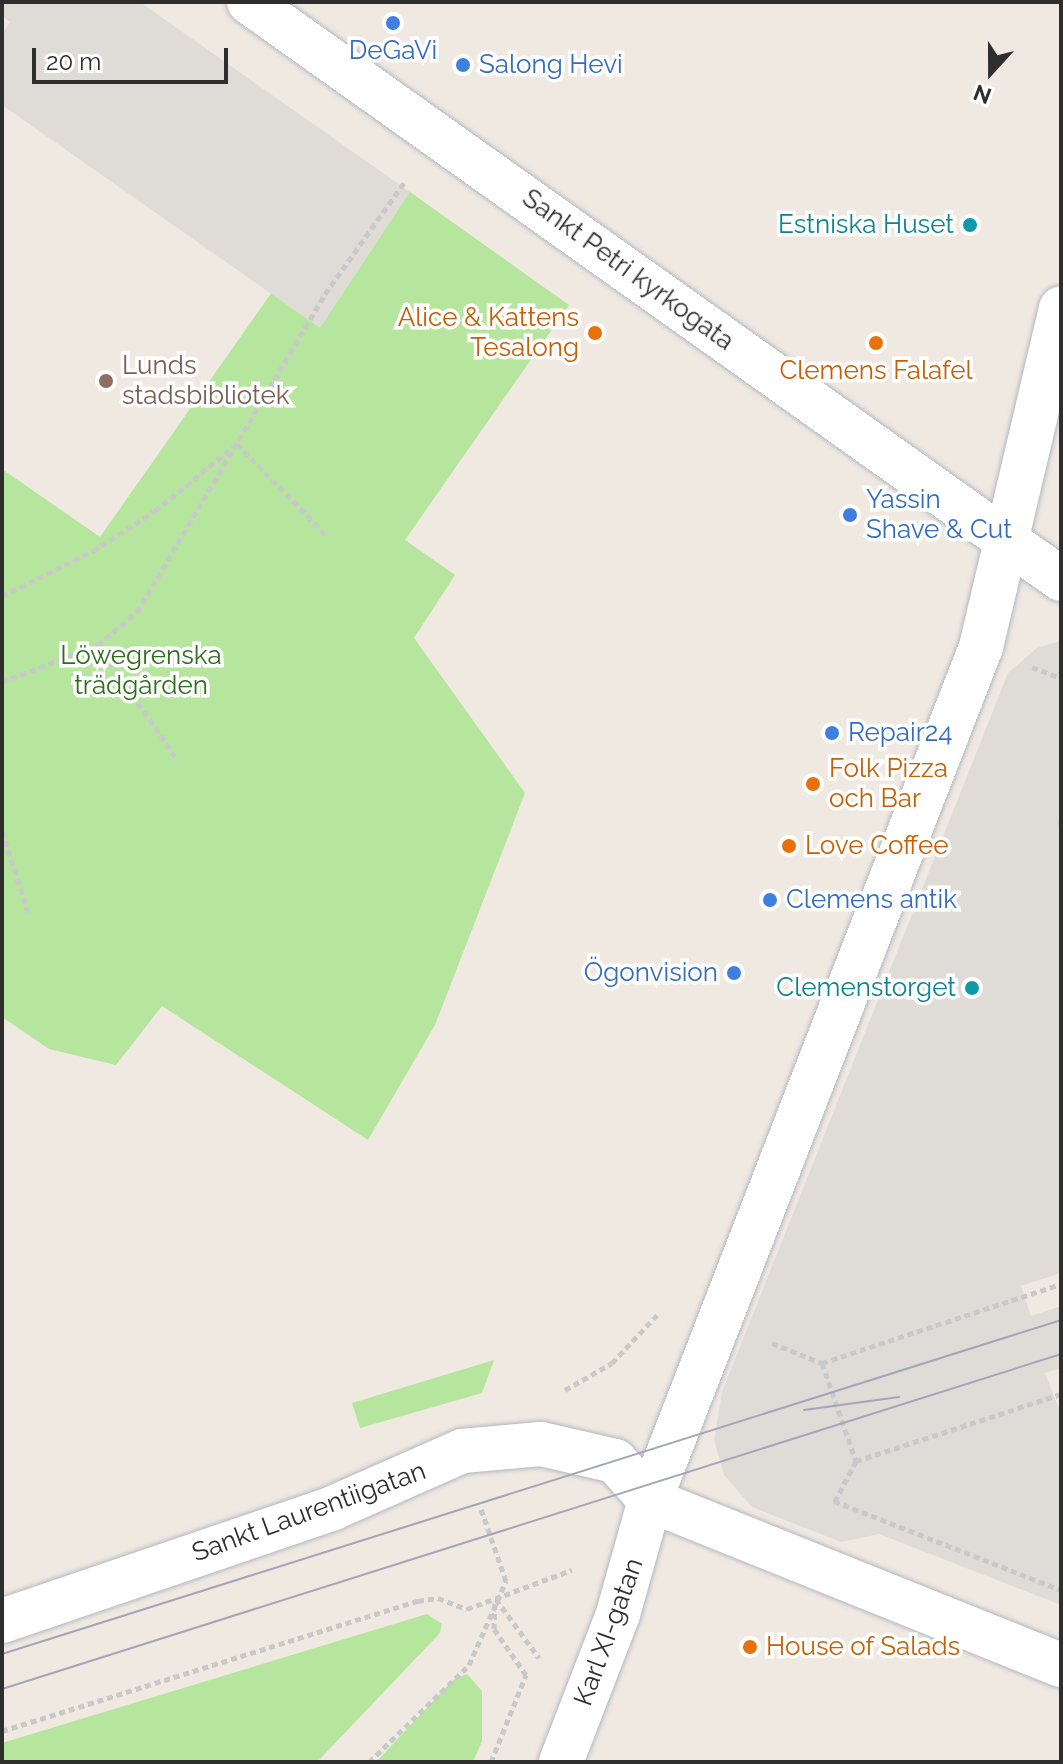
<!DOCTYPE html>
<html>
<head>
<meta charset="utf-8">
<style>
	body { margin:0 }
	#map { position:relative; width:1063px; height:1764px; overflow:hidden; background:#efe9e1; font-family:Raleway,sans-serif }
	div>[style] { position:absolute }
	.green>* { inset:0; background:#b6e59e }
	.plaza>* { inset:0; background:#dfdcd8 }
	.path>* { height:5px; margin-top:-2.5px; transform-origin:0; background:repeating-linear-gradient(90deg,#c9c9c9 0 6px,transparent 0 10px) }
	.roads { filter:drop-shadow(0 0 2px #b4b7c1) drop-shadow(0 0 2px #b4b7c1) }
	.street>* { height:44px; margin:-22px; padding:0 22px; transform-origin:22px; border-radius:22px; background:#fff }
	.tram>* { height:2px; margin:-1px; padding:0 1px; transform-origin:1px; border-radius:1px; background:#a3a6b8 }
	.dots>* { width:22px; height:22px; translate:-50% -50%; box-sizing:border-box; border:4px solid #fff; border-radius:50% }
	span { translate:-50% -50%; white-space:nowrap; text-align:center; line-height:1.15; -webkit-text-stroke:7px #fff; paint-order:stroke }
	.shop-label { font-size:26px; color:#366cbe }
	.left { translate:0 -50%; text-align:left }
	.right { translate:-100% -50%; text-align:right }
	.culture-label { font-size:26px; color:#0d838f }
	.street-label { font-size:26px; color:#2e2e2e }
	.food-label { font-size:26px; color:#c56008 }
	.education-label { font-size:26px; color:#785e54 }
	.park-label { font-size:26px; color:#2c6e1b }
	.frame { position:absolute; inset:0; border:4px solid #2e2e2e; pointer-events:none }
	.north { position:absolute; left:951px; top:32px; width:80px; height:80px; -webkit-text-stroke:6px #fff; paint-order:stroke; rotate:201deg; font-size:22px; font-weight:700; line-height:32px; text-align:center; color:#2e2e2e }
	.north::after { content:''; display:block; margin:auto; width:28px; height:36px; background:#2e2e2e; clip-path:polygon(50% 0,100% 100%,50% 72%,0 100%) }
	.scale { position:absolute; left:32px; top:48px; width:196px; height:36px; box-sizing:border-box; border:4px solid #2e2e2e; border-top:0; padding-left:10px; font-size:24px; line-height:28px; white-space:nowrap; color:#2e2e2e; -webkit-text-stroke:6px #fff; paint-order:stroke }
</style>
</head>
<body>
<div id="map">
	<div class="green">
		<div style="clip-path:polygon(410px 192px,569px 305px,405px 540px,455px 575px,414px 638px,525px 793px,435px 1025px,368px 1140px,162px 1006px,116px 1065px,49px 1049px,2px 1017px,2px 469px,100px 537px,272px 292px)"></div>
		<div style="clip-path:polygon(494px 1360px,482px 1393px,360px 1428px,352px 1403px)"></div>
		<div style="clip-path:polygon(427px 1614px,442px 1624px,440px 1633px,317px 1762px,2px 1762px,2px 1743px)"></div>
		<div style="clip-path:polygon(467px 1674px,482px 1691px,482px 1741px,473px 1762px,376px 1762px,453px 1680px)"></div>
	</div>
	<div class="plaza">
		<div style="clip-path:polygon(2px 2px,140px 2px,410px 192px,320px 328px,2px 105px,2px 34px,10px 22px,2px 16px)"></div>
		<div style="clip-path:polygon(1061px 641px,1061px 1273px,1021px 1286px,1031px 1316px,1061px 1306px,1061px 1368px,1045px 1373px,1061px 1414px,1061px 1605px,879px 1534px,841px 1542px,752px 1507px,724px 1475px,714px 1440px,722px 1392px,1008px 673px,1037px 648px)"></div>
	</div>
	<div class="path">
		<div style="left:2px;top:596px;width:102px;rotate:-26.3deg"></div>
		<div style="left:93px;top:551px;width:74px;rotate:-32.8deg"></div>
		<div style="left:155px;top:511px;width:106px;rotate:-39.3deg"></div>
		<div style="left:237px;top:444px;width:126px;rotate:45.6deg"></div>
		<div style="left:98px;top:645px;width:135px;rotate:55.3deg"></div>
		<div style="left:1032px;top:667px;width:31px;rotate:21deg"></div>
		<div style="left:2px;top:682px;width:103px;rotate:-21.1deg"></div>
		<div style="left:98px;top:645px;width:51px;rotate:-40.2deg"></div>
		<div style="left:137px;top:612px;width:369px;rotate:-59.4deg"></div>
		<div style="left:325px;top:294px;width:140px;rotate:-54.6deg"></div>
		<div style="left:1061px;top:820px;width:8px;rotate:90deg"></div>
		<div style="left:2px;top:831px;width:85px;rotate:72.2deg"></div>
		<div style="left:772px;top:1343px;width:54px;rotate:21.8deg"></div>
		<div style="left:822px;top:1363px;width:252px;rotate:-18.3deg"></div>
		<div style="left:822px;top:1363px;width:104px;rotate:70.9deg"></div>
		<div style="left:856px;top:1461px;width:47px;rotate:117.6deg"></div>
		<div style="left:565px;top:1390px;width:54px;rotate:-29.9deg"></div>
		<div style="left:612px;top:1363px;width:67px;rotate:-46.8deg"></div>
		<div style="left:856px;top:1461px;width:216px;rotate:-18.1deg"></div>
		<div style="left:834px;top:1501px;width:244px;rotate:21.4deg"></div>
		<div style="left:496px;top:1599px;width:73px;rotate:53.9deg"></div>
		<div style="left:2px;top:1731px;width:436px;rotate:-17.4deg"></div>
		<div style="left:418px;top:1601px;width:20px;rotate:-9deg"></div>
		<div style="left:438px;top:1598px;width:31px;rotate:21deg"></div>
		<div style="left:467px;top:1609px;width:112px;rotate:-20.4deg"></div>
		<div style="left:369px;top:1762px;width:139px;rotate:-44.1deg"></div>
		<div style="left:469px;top:1665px;width:92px;rotate:-66.2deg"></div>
		<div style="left:506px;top:1581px;width:79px;rotate:-109.1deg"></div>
		<div style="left:491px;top:1762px;width:94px;rotate:-68.1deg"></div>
		<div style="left:526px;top:1675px;width:56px;rotate:-124.8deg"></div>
		<div style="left:494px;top:1629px;width:26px;rotate:-88deg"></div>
	</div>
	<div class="roads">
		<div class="street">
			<div style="left:249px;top:2px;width:996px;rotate:35.4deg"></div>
			<div style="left:2px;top:1621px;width:350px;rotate:-18.8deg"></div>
			<div style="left:333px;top:1508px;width:141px;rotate:-23.8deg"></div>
			<div style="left:462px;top:1451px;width:79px;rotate:-5.1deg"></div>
			<div style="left:541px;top:1444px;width:76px;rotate:12.9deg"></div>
			<div style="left:615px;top:1461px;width:52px;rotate:48.1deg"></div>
			<div style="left:650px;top:1500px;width:443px;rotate:21.9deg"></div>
			<div style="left:561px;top:1762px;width:159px;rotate:-68.9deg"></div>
			<div style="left:618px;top:1614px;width:118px;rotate:-74.3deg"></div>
			<div style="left:650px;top:1500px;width:915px;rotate:-68.79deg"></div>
			<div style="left:981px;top:647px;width:348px;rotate:-76.7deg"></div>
		</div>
	</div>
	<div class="tram">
		<div style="left:804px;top:1410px;width:96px;rotate:-7.8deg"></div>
		<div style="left:2px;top:1654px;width:1110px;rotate:-17.5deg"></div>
		<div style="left:2px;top:1689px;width:1111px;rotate:-17.55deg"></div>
	</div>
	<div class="dots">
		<div style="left:393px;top:23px;background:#3f7fe0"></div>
		<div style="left:463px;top:65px;background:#3f7fe0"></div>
		<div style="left:970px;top:225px;background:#0f9aa8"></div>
		<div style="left:595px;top:333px;background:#e8710a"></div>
		<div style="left:876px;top:343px;background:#e8710a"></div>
		<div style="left:106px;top:381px;background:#8d6e63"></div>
		<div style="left:850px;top:515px;background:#3f7fe0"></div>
		<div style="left:832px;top:733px;background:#3f7fe0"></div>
		<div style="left:813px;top:784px;background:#e8710a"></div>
		<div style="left:789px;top:846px;background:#e8710a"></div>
		<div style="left:770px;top:900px;background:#3f7fe0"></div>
		<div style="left:734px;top:973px;background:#3f7fe0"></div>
		<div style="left:972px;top:988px;background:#0f9aa8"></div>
		<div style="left:750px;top:1647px;background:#e8710a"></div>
	</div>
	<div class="shop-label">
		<span style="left:393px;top:51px">DeGaVi</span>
		<span class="left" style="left:479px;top:65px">Salong Hevi</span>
		<span class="left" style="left:866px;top:515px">Yassin<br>Shave &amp; Cut</span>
		<span class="left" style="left:848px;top:733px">Repair24</span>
		<span class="left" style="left:786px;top:900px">Clemens antik</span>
		<span class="right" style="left:718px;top:973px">Ögonvision</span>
	</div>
	<div class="culture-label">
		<span class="right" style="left:954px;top:225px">Estniska Huset</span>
		<span class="right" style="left:956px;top:988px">Clemenstorget</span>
	</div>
	<div class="street-label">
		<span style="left:628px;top:270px;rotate:36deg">Sankt Petri kyrkogata</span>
		<span style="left:309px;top:1512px;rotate:-20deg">Sankt Laurentiigatan</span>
		<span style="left:609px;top:1632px;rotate:-70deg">Karl XI-gatan</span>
	</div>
	<div class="food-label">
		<span class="right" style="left:579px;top:333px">Alice &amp; Kattens<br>Tesalong</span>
		<span style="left:876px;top:371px">Clemens Falafel</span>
		<span class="left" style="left:829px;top:784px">Folk Pizza<br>och Bar</span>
		<span class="left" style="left:805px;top:846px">Love Coffee</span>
		<span class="left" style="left:766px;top:1647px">House of Salads</span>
	</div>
	<div class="education-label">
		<span class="left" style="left:122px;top:381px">Lunds<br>stadsbibliotek</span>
	</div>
	<div class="park-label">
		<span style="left:141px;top:671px">Löwegrenska<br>trädgården</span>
	</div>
	<div class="frame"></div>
	<div class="north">N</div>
	<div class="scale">20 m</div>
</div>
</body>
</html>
